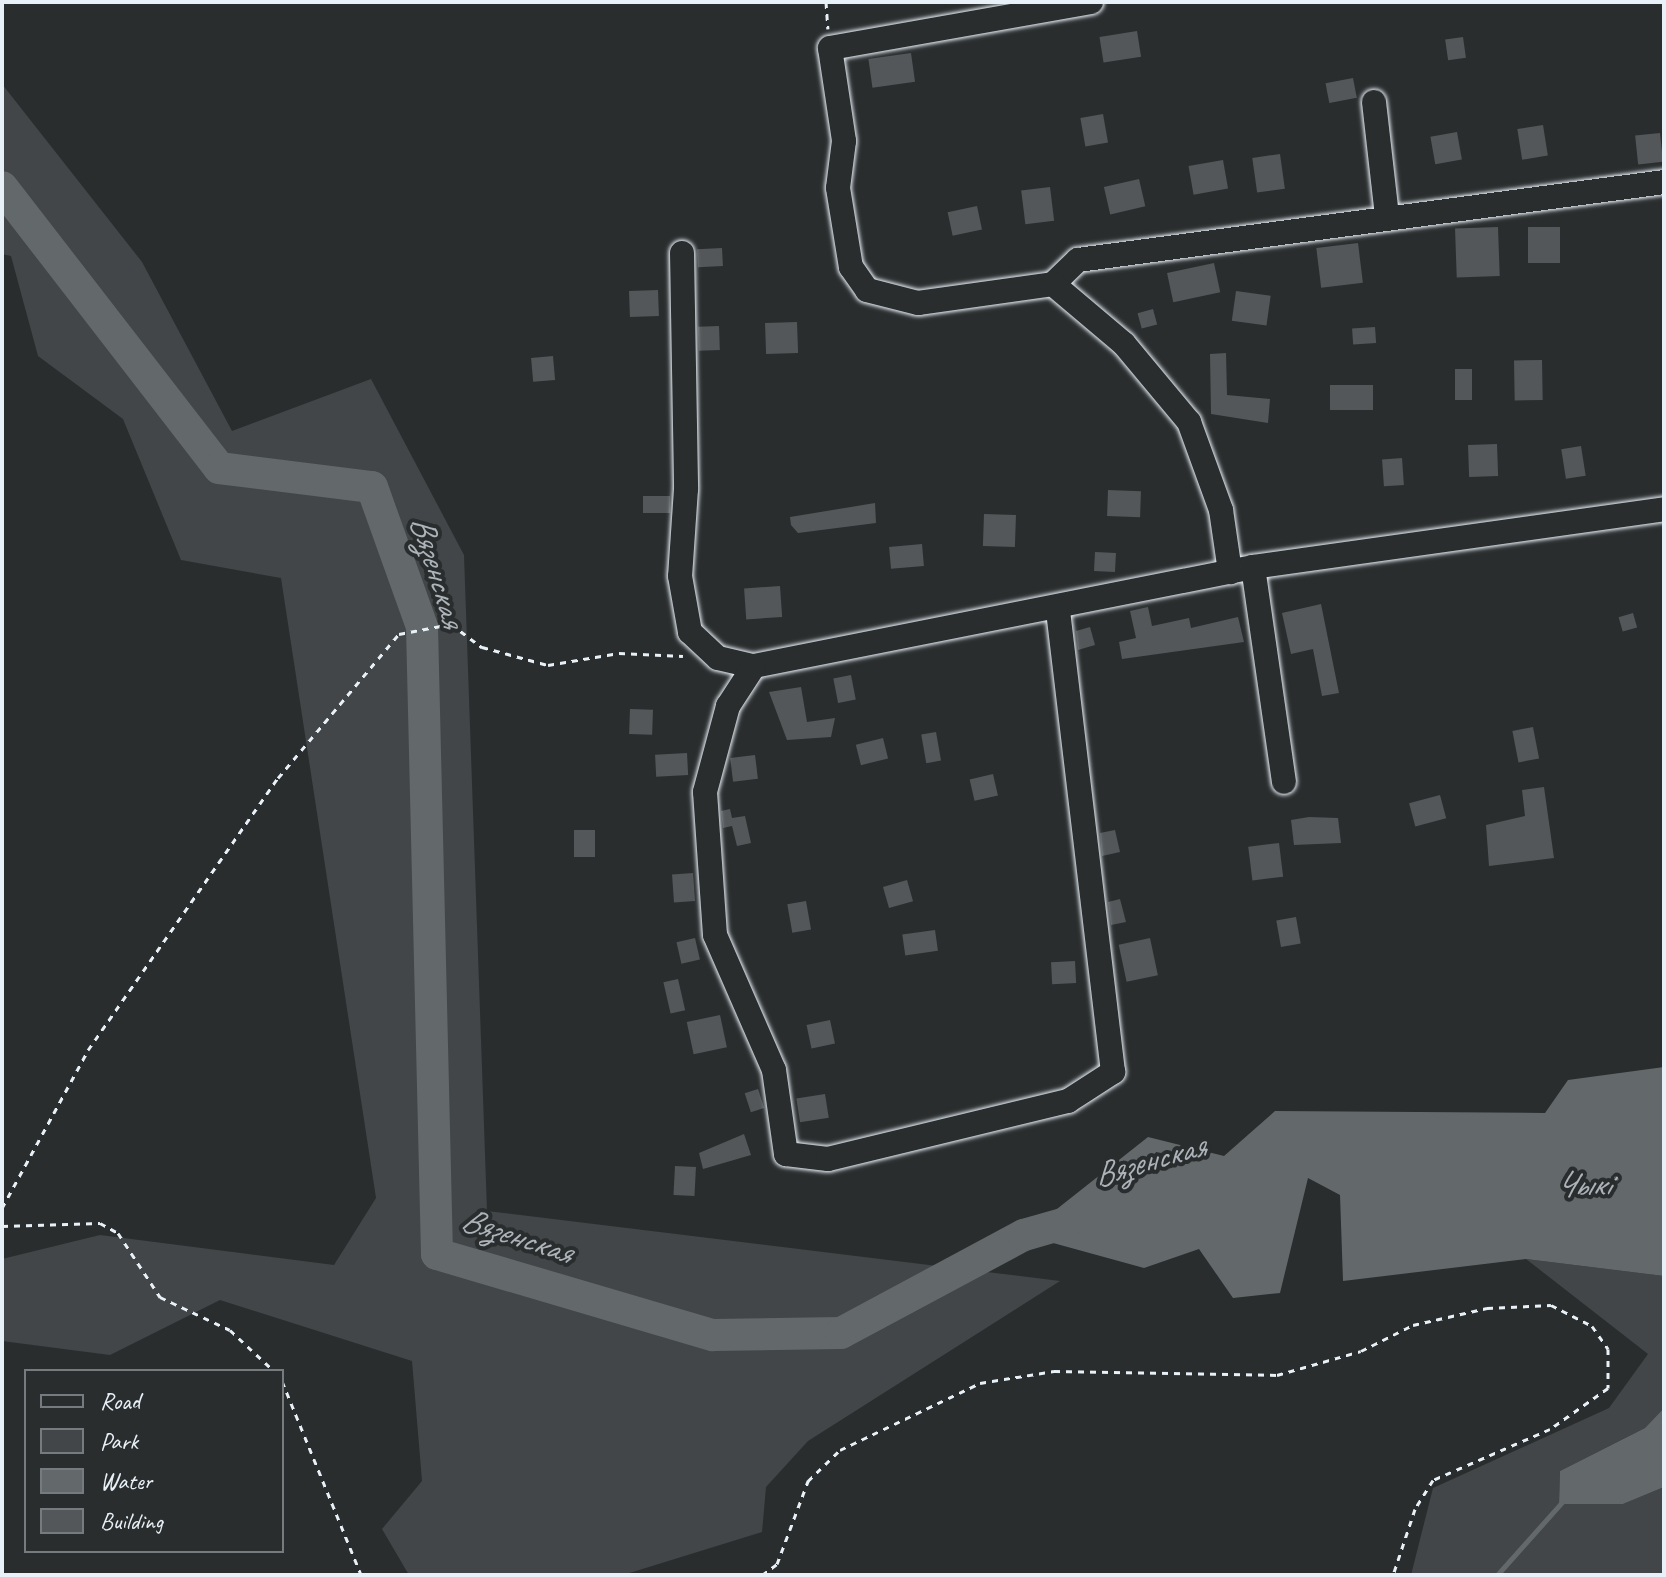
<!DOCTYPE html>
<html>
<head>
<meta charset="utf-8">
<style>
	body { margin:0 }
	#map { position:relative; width:1666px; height:1577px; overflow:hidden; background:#2a2d2e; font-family:Caveat,sans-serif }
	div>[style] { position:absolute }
	.green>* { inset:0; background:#424648 }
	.water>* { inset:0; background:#63686b }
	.stream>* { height:5px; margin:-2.5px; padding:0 2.5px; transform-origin:2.5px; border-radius:2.5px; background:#63686b }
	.river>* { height:32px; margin:-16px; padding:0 16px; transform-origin:16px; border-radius:16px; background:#63686b }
	.building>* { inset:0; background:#535759; transform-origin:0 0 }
	.path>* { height:3px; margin-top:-1.5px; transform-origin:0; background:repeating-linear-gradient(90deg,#e8f1f8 0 6px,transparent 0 12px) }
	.roads { filter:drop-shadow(0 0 2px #e8f1f8) drop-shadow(0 0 2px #e8f1f8) }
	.minor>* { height:24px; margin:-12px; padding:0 12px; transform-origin:12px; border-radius:12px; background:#2a2d2e }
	span { translate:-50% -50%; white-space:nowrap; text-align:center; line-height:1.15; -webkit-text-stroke:8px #2a2d2e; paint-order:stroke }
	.water-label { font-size:34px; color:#acb3b9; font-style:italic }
	.frame { position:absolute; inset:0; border:4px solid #e8f1f8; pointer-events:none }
	.legend { position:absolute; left:24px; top:1369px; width:260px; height:184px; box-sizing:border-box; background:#2a2d2e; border:2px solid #767b7f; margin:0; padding:10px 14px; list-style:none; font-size:24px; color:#e8f1f8 }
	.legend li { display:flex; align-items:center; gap:16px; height:40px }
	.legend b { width:40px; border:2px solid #767b7f }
</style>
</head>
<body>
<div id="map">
	<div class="green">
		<div style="clip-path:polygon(2px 84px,142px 262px,232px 431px,371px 379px,464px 555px,487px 1211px,1060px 1281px,808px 1441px,766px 1487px,762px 1532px,623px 1575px,409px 1575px,382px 1529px,422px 1481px,412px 1361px,220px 1300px,110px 1355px,2px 1341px,2px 1259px,100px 1235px,334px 1265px,376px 1198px,281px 578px,181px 560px,123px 419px,38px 356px,11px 256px,2px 254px)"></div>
		<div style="clip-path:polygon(1526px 1259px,1664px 1276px,1664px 1408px,1645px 1428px,1560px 1471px,1559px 1504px,1623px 1504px,1664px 1487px,1664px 1575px,1411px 1575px,1433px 1488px,1609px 1408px,1648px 1354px)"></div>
	</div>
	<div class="water">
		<div style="clip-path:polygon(1664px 1067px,1664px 1276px,1526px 1259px,1343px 1281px,1340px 1195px,1308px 1178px,1280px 1293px,1233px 1298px,1199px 1249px,1144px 1268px,1024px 1235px,1148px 1137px,1224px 1156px,1275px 1111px,1545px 1113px,1568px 1080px)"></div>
		<div style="clip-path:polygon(1664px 1408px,1664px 1487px,1623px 1504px,1559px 1504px,1560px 1471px,1645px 1428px)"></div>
	</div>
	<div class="stream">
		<div style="left:1497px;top:1575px;width:99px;rotate:-48.3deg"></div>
	</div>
	<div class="river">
		<div style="left:2px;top:187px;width:355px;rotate:52.3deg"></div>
		<div style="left:219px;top:468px;width:154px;rotate:7.1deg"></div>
		<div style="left:372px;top:487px;width:149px;rotate:70.3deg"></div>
		<div style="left:422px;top:627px;width:627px;rotate:88.63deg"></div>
		<div style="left:437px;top:1254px;width:288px;rotate:16.4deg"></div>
		<div style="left:713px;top:1335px;width:128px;rotate:-0.9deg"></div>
		<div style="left:841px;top:1333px;width:208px;rotate:-28.2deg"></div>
		<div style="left:1024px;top:1235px;width:44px;rotate:-15.9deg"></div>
	</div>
	<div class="building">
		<div style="left:1137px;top:31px;width:26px;height:38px;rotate:81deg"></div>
		<div style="left:1463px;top:37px;width:21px;height:18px;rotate:82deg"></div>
		<div style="left:911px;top:53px;width:29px;height:43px;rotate:82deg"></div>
		<div style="left:1353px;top:78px;width:20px;height:28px;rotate:79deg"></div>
		<div style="left:1103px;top:114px;width:29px;height:23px;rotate:80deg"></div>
		<div style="left:1543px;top:125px;width:31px;height:26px;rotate:81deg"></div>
		<div style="left:1457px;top:132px;width:28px;height:27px;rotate:80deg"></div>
		<div style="left:1660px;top:133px;width:29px;height:25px;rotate:84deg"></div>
		<div style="left:1280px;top:154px;width:35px;height:28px;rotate:82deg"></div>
		<div style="left:1223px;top:160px;width:29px;height:35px;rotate:80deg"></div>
		<div style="left:1139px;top:179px;width:28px;height:36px;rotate:77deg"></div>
		<div style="left:1050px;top:187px;width:34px;height:29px;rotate:83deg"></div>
		<div style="left:977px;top:206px;width:24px;height:30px;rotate:78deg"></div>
		<div style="left:1498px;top:227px;width:49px;height:43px;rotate:88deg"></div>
		<div style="left:1528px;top:227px;width:32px;height:36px"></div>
		<div style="left:1358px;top:243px;width:40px;height:42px;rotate:83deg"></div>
		<div style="left:722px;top:248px;width:18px;height:25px;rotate:87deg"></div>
		<div style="left:1214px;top:263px;width:30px;height:48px;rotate:78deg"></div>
		<div style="left:658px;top:290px;width:26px;height:29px;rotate:88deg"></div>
		<div style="left:1236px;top:291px;width:35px;height:30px;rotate:8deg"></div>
		<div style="left:1153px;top:309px;width:16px;height:16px;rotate:75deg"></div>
		<div style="left:797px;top:322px;width:31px;height:32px;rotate:88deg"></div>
		<div style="left:719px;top:326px;width:24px;height:21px;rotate:88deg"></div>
		<div style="left:1375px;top:327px;width:16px;height:23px;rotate:86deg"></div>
		<div style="clip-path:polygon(1226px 353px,1227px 395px,1270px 399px,1268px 423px,1211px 414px,1210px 354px)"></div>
		<div style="left:553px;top:356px;width:24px;height:22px;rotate:85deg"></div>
		<div style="left:1542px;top:360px;width:40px;height:28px;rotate:89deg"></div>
		<div style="left:1472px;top:369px;width:31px;height:17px;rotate:90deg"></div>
		<div style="left:1330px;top:385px;width:43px;height:25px"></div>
		<div style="left:1497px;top:444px;width:32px;height:29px;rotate:88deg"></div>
		<div style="left:1581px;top:446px;width:30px;height:20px;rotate:81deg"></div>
		<div style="left:1402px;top:458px;width:27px;height:20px;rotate:86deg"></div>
		<div style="left:1108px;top:490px;width:33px;height:26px;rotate:2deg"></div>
		<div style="left:643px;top:496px;width:27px;height:17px"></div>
		<div style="clip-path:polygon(875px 503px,876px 523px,798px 533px,791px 525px,790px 517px)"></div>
		<div style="left:984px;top:514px;width:32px;height:32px;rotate:2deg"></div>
		<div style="left:922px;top:544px;width:22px;height:33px;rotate:85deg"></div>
		<div style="left:1095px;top:552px;width:21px;height:19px;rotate:3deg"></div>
		<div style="left:780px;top:586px;width:31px;height:36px;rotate:86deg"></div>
		<div style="clip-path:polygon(1321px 604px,1339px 693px,1322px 696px,1313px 649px,1291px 654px,1282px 613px)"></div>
		<div style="clip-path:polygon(1148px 607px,1152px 626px,1189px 618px,1191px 628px,1238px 617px,1244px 642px,1122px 659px,1119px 642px,1136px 638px,1130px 611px)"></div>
		<div style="left:1633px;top:613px;width:15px;height:15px;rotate:74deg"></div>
		<div style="clip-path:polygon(1090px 627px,1095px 645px,1078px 650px,1076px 631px)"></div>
		<div style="left:851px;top:675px;width:25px;height:18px;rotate:79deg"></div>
		<div style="clip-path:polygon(801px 687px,807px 722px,835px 718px,831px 737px,787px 740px,769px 692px)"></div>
		<div style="left:630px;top:709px;width:23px;height:25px;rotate:2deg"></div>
		<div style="left:1533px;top:727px;width:32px;height:21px;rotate:79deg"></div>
		<div style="left:936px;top:732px;width:29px;height:15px;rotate:80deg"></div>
		<div style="left:883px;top:738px;width:21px;height:28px;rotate:76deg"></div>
		<div style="left:687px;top:753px;width:22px;height:32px;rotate:87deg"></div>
		<div style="left:755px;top:755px;width:24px;height:25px;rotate:83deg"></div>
		<div style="left:993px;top:774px;width:22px;height:24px;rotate:77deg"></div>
		<div style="clip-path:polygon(1544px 787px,1554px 858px,1489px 866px,1486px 825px,1525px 816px,1522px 790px)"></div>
		<div style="left:1440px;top:795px;width:24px;height:32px;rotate:75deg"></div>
		<div style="clip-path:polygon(730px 809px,732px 818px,745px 816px,751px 843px,737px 846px,732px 826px,723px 828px,721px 811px)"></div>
		<div style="clip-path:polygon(1309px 817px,1338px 818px,1341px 843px,1294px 845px,1291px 820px)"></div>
		<div style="left:574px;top:830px;width:21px;height:27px"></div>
		<div style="clip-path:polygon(1115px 830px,1120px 852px,1102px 856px,1100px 833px)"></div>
		<div style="left:1279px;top:843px;width:34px;height:31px;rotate:83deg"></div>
		<div style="left:693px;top:873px;width:28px;height:21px;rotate:86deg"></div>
		<div style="left:907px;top:880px;width:22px;height:25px;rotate:74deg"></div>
		<div style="clip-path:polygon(1120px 899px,1126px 922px,1111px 925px,1108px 902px)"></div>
		<div style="left:806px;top:901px;width:29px;height:19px;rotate:80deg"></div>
		<div style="left:1296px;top:917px;width:27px;height:20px;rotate:80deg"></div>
		<div style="left:935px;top:930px;width:21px;height:33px;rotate:82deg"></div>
		<div style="left:695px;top:938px;width:22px;height:19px;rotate:77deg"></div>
		<div style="left:1150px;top:938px;width:38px;height:32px;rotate:78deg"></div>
		<div style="left:1075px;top:961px;width:22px;height:24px;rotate:87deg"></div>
		<div style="left:678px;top:979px;width:32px;height:15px;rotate:77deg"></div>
		<div style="left:720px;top:1015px;width:33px;height:34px;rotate:78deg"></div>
		<div style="left:830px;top:1020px;width:24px;height:24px;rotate:78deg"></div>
		<div style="left:758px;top:1089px;width:20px;height:14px;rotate:72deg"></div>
		<div style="left:825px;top:1094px;width:24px;height:29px;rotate:81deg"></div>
		<div style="clip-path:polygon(744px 1134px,751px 1155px,703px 1169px,699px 1153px)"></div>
		<div style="left:675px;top:1166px;width:21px;height:29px;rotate:3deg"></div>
	</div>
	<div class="path">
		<div style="left:826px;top:2px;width:27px;rotate:86deg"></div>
		<div style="left:2px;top:1208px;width:180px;rotate:-61.4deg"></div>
		<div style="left:88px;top:1050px;width:332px;rotate:-55.1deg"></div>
		<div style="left:278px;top:778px;width:188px;rotate:-50deg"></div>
		<div style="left:399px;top:634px;width:53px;rotate:-10.9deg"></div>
		<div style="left:451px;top:624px;width:39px;rotate:37deg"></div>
		<div style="left:482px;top:647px;width:68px;rotate:15.3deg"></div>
		<div style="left:548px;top:665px;width:72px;rotate:-9.6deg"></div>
		<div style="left:619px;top:653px;width:64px;rotate:2.7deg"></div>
		<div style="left:2px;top:1226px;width:98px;rotate:-1.8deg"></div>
		<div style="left:100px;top:1223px;width:21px;rotate:29deg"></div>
		<div style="left:118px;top:1233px;width:77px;rotate:56.7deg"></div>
		<div style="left:160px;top:1297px;width:77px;rotate:25.2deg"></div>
		<div style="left:230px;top:1330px;width:60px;rotate:43deg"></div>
		<div style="left:282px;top:1381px;width:209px;rotate:67.8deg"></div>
		<div style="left:762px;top:1575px;width:19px;rotate:-36deg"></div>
		<div style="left:777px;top:1564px;width:89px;rotate:-69.5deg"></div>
		<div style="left:808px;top:1481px;width:45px;rotate:-44.1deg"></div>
		<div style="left:840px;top:1450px;width:155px;rotate:-25.6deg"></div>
		<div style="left:980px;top:1383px;width:75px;rotate:-9.2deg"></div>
		<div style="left:1054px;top:1371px;width:223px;rotate:1deg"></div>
		<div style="left:1277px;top:1375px;width:87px;rotate:-15.9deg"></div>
		<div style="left:1361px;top:1351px;width:58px;rotate:-26.6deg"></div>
		<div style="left:1413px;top:1325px;width:76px;rotate:-12.9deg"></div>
		<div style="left:1487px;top:1308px;width:64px;rotate:-2.7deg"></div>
		<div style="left:1551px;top:1305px;width:46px;rotate:27.1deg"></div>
		<div style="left:1592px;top:1326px;width:28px;rotate:55deg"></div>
		<div style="left:1608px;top:1349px;width:39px;rotate:90deg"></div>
		<div style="left:1608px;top:1388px;width:71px;rotate:144.7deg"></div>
		<div style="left:1550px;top:1429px;width:128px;rotate:156.4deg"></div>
		<div style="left:1433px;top:1480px;width:34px;rotate:122deg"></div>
		<div style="left:1415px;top:1509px;width:70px;rotate:108.4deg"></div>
	</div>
	<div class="roads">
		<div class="minor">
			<div style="left:1091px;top:2px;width:265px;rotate:170deg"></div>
			<div style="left:830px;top:48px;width:94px;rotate:81.4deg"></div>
			<div style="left:844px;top:141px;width:47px;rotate:97.3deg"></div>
			<div style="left:838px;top:188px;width:80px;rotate:80.7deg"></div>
			<div style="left:851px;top:267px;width:28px;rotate:55deg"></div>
			<div style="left:867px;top:290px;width:53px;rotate:14.3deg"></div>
			<div style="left:918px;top:303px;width:136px;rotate:-8deg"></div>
			<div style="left:1053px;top:284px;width:35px;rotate:-44deg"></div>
			<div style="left:1078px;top:260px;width:591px;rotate:-7.58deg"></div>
			<div style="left:1374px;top:102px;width:115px;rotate:83.5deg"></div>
			<div style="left:682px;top:253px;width:236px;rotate:89deg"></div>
			<div style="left:686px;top:489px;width:87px;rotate:93.9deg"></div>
			<div style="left:680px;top:576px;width:57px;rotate:79.9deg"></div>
			<div style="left:690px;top:632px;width:38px;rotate:43deg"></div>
			<div style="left:718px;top:658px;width:37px;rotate:13deg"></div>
			<div style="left:754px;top:666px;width:509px;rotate:-11.22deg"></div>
			<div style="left:1253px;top:567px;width:415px;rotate:-8deg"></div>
			<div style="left:1053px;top:284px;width:93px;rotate:40.2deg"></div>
			<div style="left:1124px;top:344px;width:102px;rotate:50.2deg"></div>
			<div style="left:1189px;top:422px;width:94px;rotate:70deg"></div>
			<div style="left:1221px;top:510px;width:63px;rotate:81.7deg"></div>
			<div style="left:1253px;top:567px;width:217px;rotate:81.8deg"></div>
			<div style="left:754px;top:666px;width:48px;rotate:123deg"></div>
			<div style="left:728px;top:706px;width:89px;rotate:105deg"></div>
			<div style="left:705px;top:792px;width:143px;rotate:86deg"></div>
			<div style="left:715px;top:935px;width:147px;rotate:66.4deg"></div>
			<div style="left:774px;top:1070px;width:85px;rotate:81.9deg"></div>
			<div style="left:786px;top:1154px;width:42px;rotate:6.8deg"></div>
			<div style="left:828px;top:1159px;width:247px;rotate:-13.6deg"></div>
			<div style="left:1068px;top:1101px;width:54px;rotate:-32.8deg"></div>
			<div style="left:1113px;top:1072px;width:467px;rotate:-96.8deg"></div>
		</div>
	</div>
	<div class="water-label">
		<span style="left:438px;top:571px;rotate:73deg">Вязенская</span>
		<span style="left:1149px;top:1160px;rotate:-16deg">Вязенская</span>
		<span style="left:1583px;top:1184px">Чыкі</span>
		<span style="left:517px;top:1235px;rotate:18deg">Вязенская</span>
	</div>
	<div class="frame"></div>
	<ul class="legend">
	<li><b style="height:10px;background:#2a2d2e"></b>Road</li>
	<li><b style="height:22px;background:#424648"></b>Park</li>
	<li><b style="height:22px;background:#63686b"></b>Water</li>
	<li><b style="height:22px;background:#535759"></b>Building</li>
	</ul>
</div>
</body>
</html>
